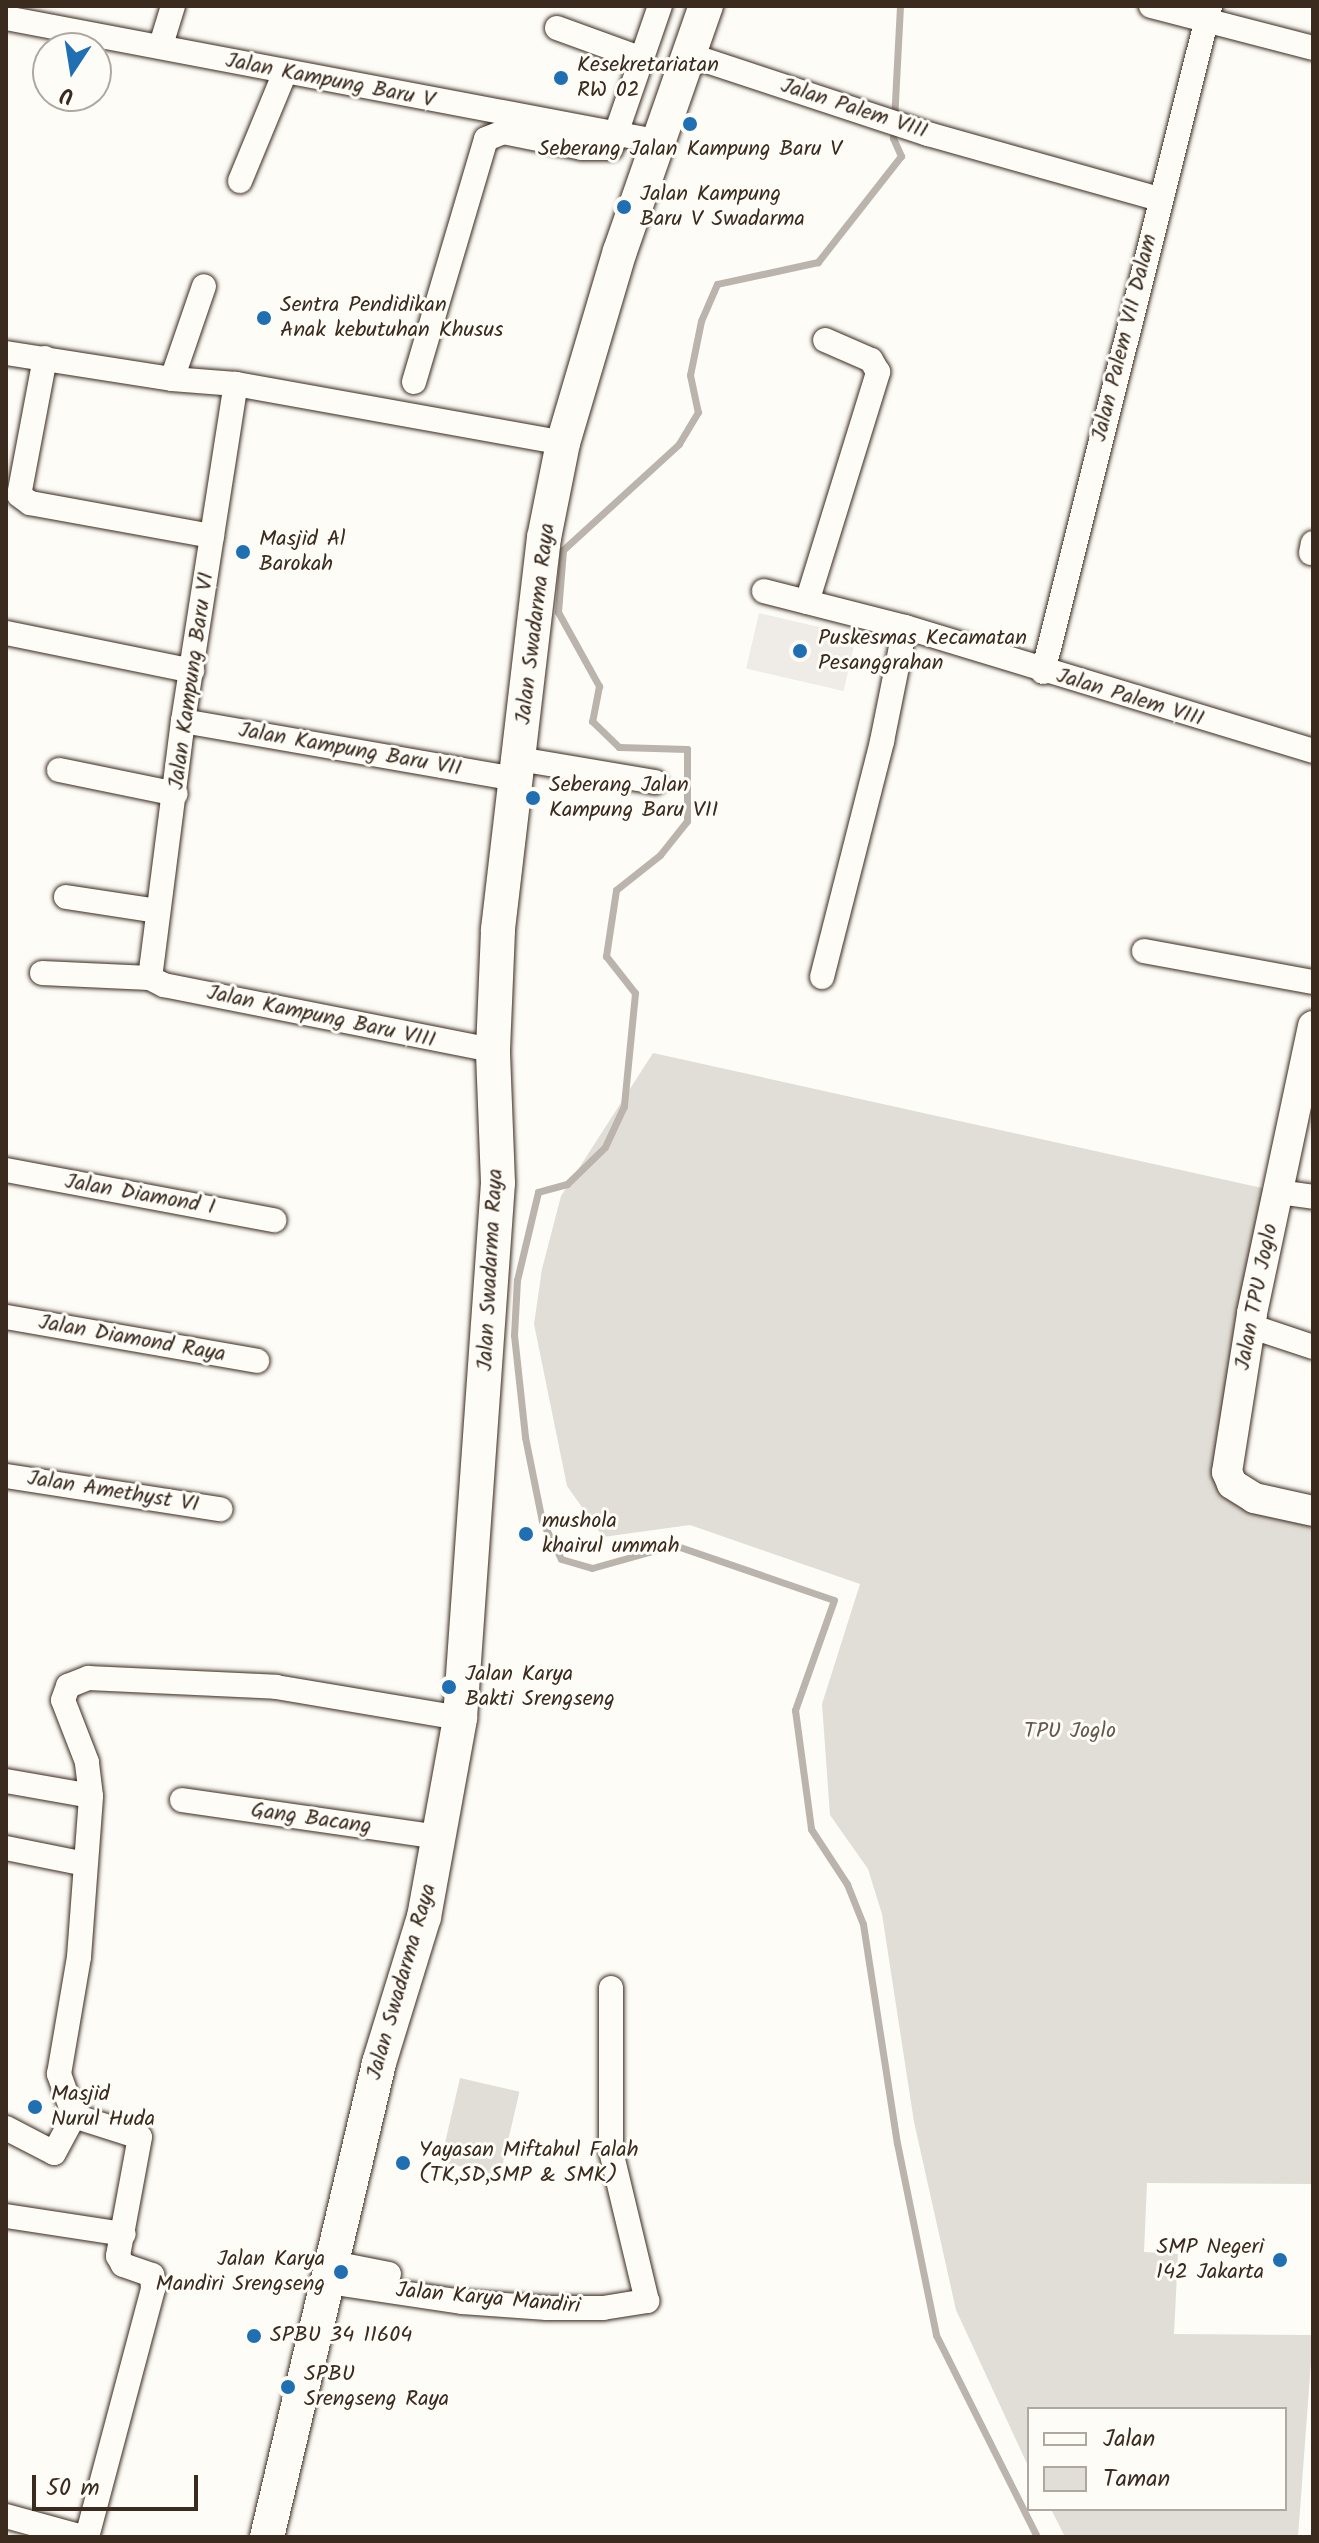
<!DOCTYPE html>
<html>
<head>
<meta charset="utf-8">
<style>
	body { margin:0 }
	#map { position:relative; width:1319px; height:2543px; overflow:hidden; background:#fdfcf7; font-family:Kalam,sans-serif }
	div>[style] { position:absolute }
	.built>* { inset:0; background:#efece7; transform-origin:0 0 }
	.green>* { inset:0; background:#e1ded7; transform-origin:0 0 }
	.stream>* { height:7px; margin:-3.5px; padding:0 3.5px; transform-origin:3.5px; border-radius:3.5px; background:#bbb4ad }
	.roads { filter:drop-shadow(0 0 2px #3b2a1e) drop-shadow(0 0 2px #3b2a1e) }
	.minor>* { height:24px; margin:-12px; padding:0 12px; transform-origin:12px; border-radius:12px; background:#fdfcf7 }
	.tertiary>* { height:30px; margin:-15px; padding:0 15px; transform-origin:15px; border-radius:15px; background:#fdfcf7 }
	.secondary>* { height:34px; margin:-17px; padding:0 17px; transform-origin:17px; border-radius:17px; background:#fdfcf7 }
	.dots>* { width:22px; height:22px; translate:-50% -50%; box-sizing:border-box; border:4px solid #fdfcf7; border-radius:50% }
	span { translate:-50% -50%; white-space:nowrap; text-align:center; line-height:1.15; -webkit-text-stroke:6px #fdfcf7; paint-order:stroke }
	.poi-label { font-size:22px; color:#3b2a1e }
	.left { translate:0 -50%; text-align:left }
	.right { translate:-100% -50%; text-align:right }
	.street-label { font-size:22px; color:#3b2a1e }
	.park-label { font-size:22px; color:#64574c }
	.frame { position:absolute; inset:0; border:8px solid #3b2a1e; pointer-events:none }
	.legend { position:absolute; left:1027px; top:2407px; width:260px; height:104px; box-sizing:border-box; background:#fdfcf7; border:2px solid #afa8a0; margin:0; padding:10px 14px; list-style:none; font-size:24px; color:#3b2a1e }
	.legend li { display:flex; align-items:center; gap:16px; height:40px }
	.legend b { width:40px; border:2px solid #afa8a0 }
	.north { position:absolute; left:32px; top:32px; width:80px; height:80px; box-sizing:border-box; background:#fdfcf7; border:2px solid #afa8a0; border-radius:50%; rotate:192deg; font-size:22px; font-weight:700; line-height:32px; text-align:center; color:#3b2a1e }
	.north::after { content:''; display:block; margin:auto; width:28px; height:36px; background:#1f6fb2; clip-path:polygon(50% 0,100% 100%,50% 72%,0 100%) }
	.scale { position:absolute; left:32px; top:2475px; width:166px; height:36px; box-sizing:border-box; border:4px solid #3b2a1e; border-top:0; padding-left:10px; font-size:24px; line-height:28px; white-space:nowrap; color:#3b2a1e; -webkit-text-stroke:6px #fdfcf7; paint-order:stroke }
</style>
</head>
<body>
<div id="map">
	<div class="built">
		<div style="left:759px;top:613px;width:100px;height:57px;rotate:13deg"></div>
	</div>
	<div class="green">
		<div style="clip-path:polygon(653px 1053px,1271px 1190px,1219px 1490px,1313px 1509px,1313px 2184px,1147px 2183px,1144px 2252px,1178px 2254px,1174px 2334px,1313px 2335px,1298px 2537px,1065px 2537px,1051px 2509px,1285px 2509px,1285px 2409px,1029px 2409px,1029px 2468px,956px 2310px,914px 2122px,882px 1914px,868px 1869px,830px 1815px,822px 1704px,860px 1584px,690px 1525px,603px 1537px,567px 1486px,534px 1324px,542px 1269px,561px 1196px)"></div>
		<div style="left:460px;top:2078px;width:61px;height:86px;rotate:13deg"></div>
	</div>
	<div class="stream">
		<div style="left:900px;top:6px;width:132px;rotate:93deg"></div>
		<div style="left:893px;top:138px;width:20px;rotate:66deg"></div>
		<div style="left:901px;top:156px;width:135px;rotate:128.1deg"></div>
		<div style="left:818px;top:262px;width:103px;rotate:167.7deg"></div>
		<div style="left:717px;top:284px;width:40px;rotate:113.4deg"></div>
		<div style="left:701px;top:321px;width:55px;rotate:101.5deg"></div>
		<div style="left:690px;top:375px;width:38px;rotate:78deg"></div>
		<div style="left:698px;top:412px;width:37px;rotate:121deg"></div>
		<div style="left:679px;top:444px;width:157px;rotate:137.6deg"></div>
		<div style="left:563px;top:550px;width:62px;rotate:94.6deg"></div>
		<div style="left:558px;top:612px;width:85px;rotate:61deg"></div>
		<div style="left:599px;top:686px;width:36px;rotate:101deg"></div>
		<div style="left:592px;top:721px;width:37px;rotate:44deg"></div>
		<div style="left:619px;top:747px;width:68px;rotate:1.7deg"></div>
		<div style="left:687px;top:749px;width:72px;rotate:90deg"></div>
		<div style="left:687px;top:821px;width:43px;rotate:128.5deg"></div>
		<div style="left:660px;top:855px;width:56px;rotate:141.5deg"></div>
		<div style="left:616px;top:890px;width:67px;rotate:98.6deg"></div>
		<div style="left:606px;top:956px;width:47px;rotate:51.9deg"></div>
		<div style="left:635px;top:993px;width:114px;rotate:95.6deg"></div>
		<div style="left:624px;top:1106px;width:45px;rotate:114.9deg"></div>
		<div style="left:605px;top:1147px;width:53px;rotate:135.8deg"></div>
		<div style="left:567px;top:1184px;width:30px;rotate:165deg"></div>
		<div style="left:538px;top:1192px;width:90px;rotate:103.4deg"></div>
		<div style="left:517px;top:1280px;width:55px;rotate:93.1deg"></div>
		<div style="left:514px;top:1335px;width:103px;rotate:83.8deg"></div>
		<div style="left:525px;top:1437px;width:86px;rotate:78.6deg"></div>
		<div style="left:542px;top:1521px;width:42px;rotate:63.4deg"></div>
		<div style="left:561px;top:1559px;width:32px;rotate:16deg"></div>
		<div style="left:592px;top:1568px;width:85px;rotate:-15.7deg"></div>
		<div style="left:674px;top:1545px;width:169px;rotate:19deg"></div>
		<div style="left:834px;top:1600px;width:117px;rotate:109.5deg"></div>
		<div style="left:795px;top:1710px;width:120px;rotate:82.3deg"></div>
		<div style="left:811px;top:1829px;width:66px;rotate:56.8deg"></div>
		<div style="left:847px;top:1884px;width:43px;rotate:68.2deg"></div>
		<div style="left:863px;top:1924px;width:222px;rotate:81.2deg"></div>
		<div style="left:897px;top:2143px;width:196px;rotate:78.5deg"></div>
		<div style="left:936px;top:2335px;width:226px;rotate:63.4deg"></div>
	</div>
	<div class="roads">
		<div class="minor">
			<div style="left:1151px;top:6px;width:167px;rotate:14.5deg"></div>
			<div style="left:6px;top:18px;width:661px;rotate:10.73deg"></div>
			<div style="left:557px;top:28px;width:90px;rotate:20deg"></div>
			<div style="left:161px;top:45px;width:41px;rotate:-72.9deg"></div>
			<div style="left:689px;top:55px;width:252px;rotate:18.3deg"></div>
			<div style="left:928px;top:134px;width:240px;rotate:15.7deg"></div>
			<div style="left:240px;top:181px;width:115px;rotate:-67.5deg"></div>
			<div style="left:6px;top:353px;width:168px;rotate:8.9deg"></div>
			<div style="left:172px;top:379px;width:64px;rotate:4.5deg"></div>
			<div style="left:236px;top:384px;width:332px;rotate:10.2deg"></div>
			<div style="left:45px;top:358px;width:139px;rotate:100.7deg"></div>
			<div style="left:19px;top:495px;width:14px;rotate:36deg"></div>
			<div style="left:30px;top:503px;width:185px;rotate:10.3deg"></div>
			<div style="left:172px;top:379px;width:98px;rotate:-71deg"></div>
			<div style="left:414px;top:382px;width:253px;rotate:-73.5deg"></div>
			<div style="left:486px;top:139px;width:18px;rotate:-22deg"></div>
			<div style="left:503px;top:132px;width:81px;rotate:11.4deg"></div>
			<div style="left:582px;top:148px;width:29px"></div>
			<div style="left:611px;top:148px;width:150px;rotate:-71deg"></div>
			<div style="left:1311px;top:553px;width:10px;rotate:-79deg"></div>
			<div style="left:764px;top:591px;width:146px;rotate:14.3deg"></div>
			<div style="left:905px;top:627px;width:426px;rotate:16.9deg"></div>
			<div style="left:807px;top:602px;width:241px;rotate:-72.8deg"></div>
			<div style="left:878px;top:372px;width:14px;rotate:-120deg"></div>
			<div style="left:871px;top:360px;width:50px;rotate:-156.5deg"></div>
			<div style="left:6px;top:633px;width:190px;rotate:11.5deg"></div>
			<div style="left:1043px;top:672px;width:687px;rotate:-75.92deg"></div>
			<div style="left:183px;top:721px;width:339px;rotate:9.9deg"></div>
			<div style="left:519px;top:759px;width:138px;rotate:9.6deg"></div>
			<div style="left:59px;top:770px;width:119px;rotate:11.6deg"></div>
			<div style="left:66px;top:897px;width:92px;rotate:8.7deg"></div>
			<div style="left:1144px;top:951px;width:172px;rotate:10.4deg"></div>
			<div style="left:42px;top:973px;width:108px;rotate:2.7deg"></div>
			<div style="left:150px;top:978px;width:16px;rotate:27deg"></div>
			<div style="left:164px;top:985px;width:335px;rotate:11.2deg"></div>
			<div style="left:822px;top:977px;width:244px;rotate:-75.7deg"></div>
			<div style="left:882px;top:741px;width:116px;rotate:-78.6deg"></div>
			<div style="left:150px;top:978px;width:259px;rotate:-82.7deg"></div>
			<div style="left:183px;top:721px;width:341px;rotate:-81.1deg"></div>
			<div style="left:6px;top:1170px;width:273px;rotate:10.6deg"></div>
			<div style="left:1279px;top:1192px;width:34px;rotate:8deg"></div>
			<div style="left:6px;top:1317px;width:255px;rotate:9.9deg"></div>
			<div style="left:1250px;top:1326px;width:66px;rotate:18.4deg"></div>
			<div style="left:6px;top:1476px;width:217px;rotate:8.8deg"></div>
			<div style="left:6px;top:1781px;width:86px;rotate:10deg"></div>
			<div style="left:182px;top:1800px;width:261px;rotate:8.2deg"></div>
			<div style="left:6px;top:1848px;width:81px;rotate:11.4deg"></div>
			<div style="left:74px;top:2116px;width:45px;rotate:-109.7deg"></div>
			<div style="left:59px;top:2074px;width:119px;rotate:-80.3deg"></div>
			<div style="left:79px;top:1957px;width:161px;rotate:-85.7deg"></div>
			<div style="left:91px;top:1796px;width:34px;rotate:-97deg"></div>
			<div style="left:87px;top:1762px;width:66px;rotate:-111.2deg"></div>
			<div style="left:63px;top:1700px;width:15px;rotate:-70deg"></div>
			<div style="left:68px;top:1686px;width:22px;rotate:-22deg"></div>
			<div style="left:88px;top:1678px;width:188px;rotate:2.7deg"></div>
			<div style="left:276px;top:1687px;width:187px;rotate:9.6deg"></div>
			<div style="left:6px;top:2128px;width:54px;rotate:27.5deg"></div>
			<div style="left:54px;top:2153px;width:42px;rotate:-61.6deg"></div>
			<div style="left:74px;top:2116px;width:69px;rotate:17.7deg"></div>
			<div style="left:140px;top:2137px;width:121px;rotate:100.5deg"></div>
			<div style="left:118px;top:2256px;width:10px;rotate:61deg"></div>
			<div style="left:123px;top:2265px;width:31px;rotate:19deg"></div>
			<div style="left:152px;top:2275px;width:14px;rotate:86deg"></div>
			<div style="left:153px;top:2289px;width:257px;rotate:104.9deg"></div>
			<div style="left:6px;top:2216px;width:119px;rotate:8.7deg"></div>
			<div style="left:333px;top:2263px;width:57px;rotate:11.1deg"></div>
			<div style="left:328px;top:2282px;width:135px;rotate:8.5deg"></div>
			<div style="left:462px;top:2302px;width:85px;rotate:4deg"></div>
			<div style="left:547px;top:2308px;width:56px"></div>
			<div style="left:603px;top:2308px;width:45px;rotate:-9deg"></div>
			<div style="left:647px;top:2301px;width:154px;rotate:-103.5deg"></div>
			<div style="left:611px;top:2151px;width:163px;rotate:-90deg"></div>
			<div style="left:6px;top:2516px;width:79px;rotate:15.4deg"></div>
		</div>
		<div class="tertiary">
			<div style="left:1313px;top:1026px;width:294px;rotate:102deg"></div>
			<div style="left:1252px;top:1314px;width:160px;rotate:99deg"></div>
			<div style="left:1227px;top:1472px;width:13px;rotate:67deg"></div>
			<div style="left:1232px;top:1484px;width:26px;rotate:32deg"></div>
			<div style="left:1254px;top:1498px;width:60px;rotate:12.4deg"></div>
		</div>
		<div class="secondary">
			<div style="left:267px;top:2537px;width:487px;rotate:-76.7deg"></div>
			<div style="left:379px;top:2063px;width:153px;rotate:-72.9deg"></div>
			<div style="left:424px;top:1917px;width:202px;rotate:-79.7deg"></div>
			<div style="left:460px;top:1718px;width:536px;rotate:-85.94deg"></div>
			<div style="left:498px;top:1183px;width:133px;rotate:-92.2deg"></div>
			<div style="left:493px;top:1050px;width:121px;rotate:-87.6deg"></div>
			<div style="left:498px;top:929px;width:394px;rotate:-83.3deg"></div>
			<div style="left:544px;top:538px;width:97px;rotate:-78.7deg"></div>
			<div style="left:563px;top:443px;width:200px;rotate:-73.5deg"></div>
			<div style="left:620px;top:251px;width:260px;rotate:-70.7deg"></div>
		</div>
	</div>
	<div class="dots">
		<div style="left:561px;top:78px;background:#1f6fb2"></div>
		<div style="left:690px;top:124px;background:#1f6fb2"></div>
		<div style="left:624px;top:207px;background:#1f6fb2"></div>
		<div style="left:264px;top:318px;background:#1f6fb2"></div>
		<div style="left:243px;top:552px;background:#1f6fb2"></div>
		<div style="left:800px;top:651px;background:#1f6fb2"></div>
		<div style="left:533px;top:798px;background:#1f6fb2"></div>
		<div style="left:526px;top:1534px;background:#1f6fb2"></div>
		<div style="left:449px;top:1687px;background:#1f6fb2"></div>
		<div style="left:35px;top:2107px;background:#1f6fb2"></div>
		<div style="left:403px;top:2163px;background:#1f6fb2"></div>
		<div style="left:1280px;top:2260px;background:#1f6fb2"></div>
		<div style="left:341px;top:2272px;background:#1f6fb2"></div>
		<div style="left:254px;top:2336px;background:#1f6fb2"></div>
		<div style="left:288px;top:2387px;background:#1f6fb2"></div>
	</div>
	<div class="poi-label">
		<span class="left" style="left:577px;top:78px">Kesekretariatan<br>RW 02</span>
		<span style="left:690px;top:150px">Seberang Jalan Kampung Baru V</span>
		<span class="left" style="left:640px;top:207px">Jalan Kampung<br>Baru V Swadarma</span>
		<span class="left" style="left:280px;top:318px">Sentra Pendidikan<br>Anak kebutuhan Khusus</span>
		<span class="left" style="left:259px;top:552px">Masjid Al<br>Barokah</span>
		<span class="left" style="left:818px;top:651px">Puskesmas Kecamatan<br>Pesanggrahan</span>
		<span class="left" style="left:549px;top:798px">Seberang Jalan<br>Kampung Baru VII</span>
		<span class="left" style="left:542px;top:1534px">mushola<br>khairul ummah</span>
		<span class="left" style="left:465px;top:1687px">Jalan Karya<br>Bakti Srengseng</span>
		<span class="left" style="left:51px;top:2107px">Masjid<br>Nurul Huda</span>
		<span class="left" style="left:419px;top:2163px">Yayasan Miftahul Falah<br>(TK,SD,SMP &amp; SMK)</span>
		<span class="right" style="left:1264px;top:2260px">SMP Negeri<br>142 Jakarta</span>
		<span class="right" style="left:325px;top:2272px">Jalan Karya<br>Mandiri Srengseng</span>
		<span class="left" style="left:270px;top:2336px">SPBU 34 11604</span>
		<span class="left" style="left:304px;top:2387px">SPBU<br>Srengseng Raya</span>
	</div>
	<div class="street-label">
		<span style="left:330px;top:81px;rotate:11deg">Jalan Kampung Baru V</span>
		<span style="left:854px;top:109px;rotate:18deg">Jalan Palem VIII</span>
		<span style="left:1125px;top:338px;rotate:-76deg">Jalan Palem VII Dalam</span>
		<span style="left:536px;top:624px;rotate:-83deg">Jalan Swadarma Raya</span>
		<span style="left:192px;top:681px;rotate:-82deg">Jalan Kampung Baru VI</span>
		<span style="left:1130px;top:698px;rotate:17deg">Jalan Palem VIII</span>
		<span style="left:350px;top:750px;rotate:10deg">Jalan Kampung Baru VII</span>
		<span style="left:321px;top:1017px;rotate:12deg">Jalan Kampung Baru VIII</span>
		<span style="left:140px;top:1195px;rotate:10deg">Jalan Diamond I</span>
		<span style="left:491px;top:1270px;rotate:-87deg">Jalan Swadarma Raya</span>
		<span style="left:1257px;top:1297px;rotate:-79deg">Jalan TPU Joglo</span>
		<span style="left:132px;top:1339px;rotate:10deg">Jalan Diamond Raya</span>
		<span style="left:113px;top:1492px;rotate:9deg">Jalan Amethyst VI</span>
		<span style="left:311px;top:1819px;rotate:8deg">Gang Bacang</span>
		<span style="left:402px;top:1982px;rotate:-74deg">Jalan Swadarma Raya</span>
		<span style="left:488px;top:2299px;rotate:5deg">Jalan Karya Mandiri</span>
	</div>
	<div class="park-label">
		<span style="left:1070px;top:1732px">TPU Joglo</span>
	</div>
	<div class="frame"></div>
	<ul class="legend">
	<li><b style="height:10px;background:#fdfcf7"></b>Jalan</li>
	<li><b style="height:22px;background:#e1ded7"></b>Taman</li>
	</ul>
	<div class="north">U</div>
	<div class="scale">50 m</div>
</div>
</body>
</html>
